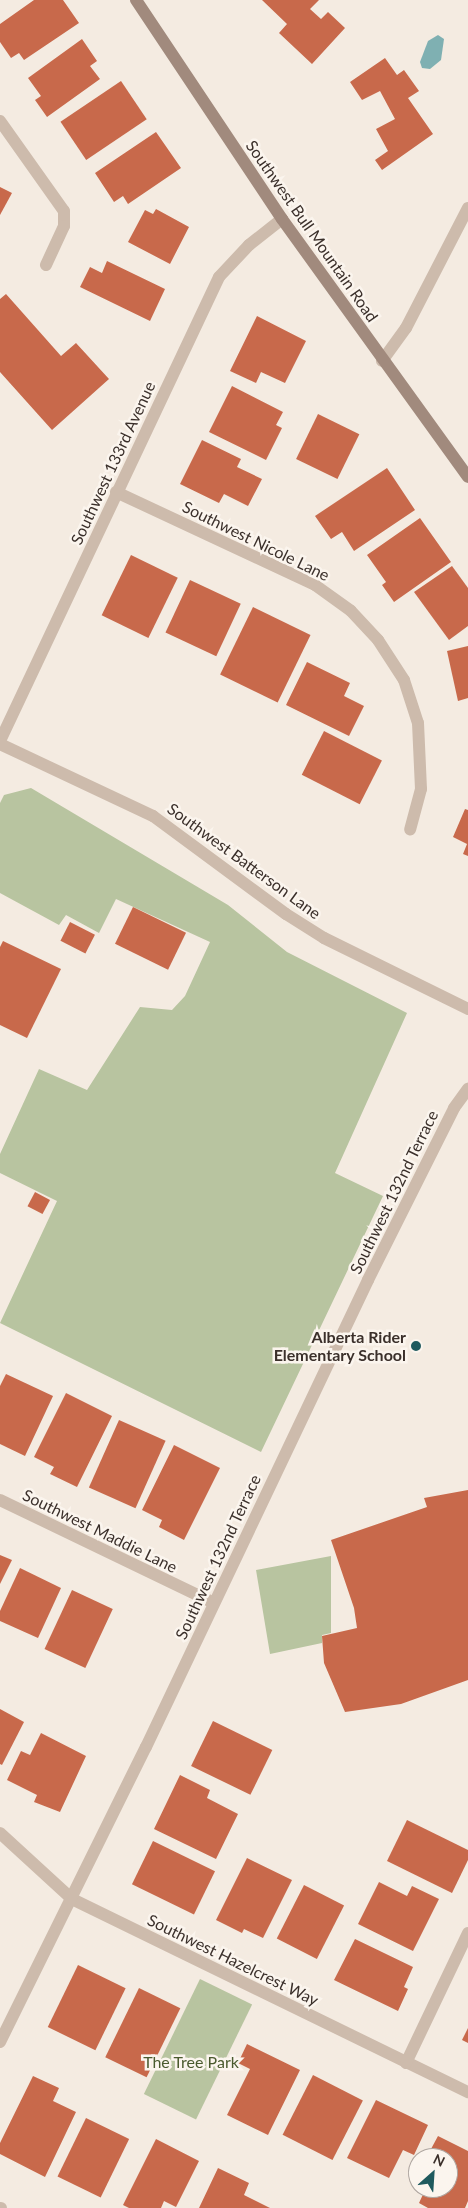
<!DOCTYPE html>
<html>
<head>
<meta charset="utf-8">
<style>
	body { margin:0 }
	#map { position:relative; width:468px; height:2208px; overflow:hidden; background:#f4ebe1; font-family:Lato,sans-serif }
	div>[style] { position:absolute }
	.green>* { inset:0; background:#b8c4a0; transform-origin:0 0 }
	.water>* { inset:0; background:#7fb0b2 }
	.building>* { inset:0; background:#c8694b; transform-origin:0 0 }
	.street>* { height:12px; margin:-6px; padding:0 6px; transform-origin:6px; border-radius:6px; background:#cdbbac }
	.secondary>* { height:12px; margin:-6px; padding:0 6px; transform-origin:6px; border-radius:6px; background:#a18a7d }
	.dots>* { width:14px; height:14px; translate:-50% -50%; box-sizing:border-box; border:2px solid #fbf5ee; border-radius:50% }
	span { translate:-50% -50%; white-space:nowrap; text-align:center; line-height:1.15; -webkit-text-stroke:5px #fbf5ee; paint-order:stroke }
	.street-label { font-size:16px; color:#3b302b }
	.poi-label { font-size:16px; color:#3b302b; font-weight:700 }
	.right { translate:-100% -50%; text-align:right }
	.park-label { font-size:16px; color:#4a5a2e }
	.north { position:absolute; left:408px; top:2148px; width:50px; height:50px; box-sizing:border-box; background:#fbf5ee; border:1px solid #aea6a0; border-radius:50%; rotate:26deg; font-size:14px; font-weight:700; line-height:20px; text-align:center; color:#3b302b }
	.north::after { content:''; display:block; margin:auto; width:18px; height:22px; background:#1f5a5e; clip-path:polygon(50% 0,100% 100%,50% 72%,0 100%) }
</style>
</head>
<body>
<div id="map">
	<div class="green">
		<div style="clip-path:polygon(31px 788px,228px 905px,287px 952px,407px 1013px,335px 1173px,383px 1196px,261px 1452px,0 1323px,57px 1201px,0 1173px,0 1154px,39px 1069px,87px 1090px,140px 1007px,172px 1010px,185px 996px,210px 942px,116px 899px,99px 933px,66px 915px,59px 925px,0 893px,0 803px,4px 795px)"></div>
		<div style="clip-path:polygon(331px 1556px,331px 1633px,322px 1635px,322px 1643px,270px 1654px,256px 1570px)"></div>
		<div style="left:200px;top:1979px;width:58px;height:128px;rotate:26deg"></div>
	</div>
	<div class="water">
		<div style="clip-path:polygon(438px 35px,444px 39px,441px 60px,430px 69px,422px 68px,420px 62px,428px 41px)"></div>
	</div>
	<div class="building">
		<div style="clip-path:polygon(34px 0,63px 0,79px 23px,24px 60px,19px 53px,11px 58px,0 42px,0 24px)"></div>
		<div style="clip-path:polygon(262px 0,319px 0,310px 9px,321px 19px,328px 12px,345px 28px,312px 64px,279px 33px,287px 24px)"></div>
		<div style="clip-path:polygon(82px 39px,97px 61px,90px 66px,100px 79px,47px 117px,35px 100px,41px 96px,28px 78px)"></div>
		<div style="clip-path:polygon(385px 58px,397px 75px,404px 70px,419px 91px,408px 98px,433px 134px,382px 170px,375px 160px,388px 151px,376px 129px,395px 119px,380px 91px,362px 100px,350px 82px)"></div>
		<div style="left:121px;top:81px;width:46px;height:73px;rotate:56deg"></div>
		<div style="clip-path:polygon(156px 132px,181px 168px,128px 204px,123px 196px,114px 202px,95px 173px)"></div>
		<div style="clip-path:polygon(0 187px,12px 193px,0 215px)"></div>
		<div style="clip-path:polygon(156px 209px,189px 227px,170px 264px,128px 242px,145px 210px,153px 214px)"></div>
		<div style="clip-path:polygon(107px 261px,165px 289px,150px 321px,80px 287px,90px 267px,102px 273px)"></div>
		<div style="clip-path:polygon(6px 294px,61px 356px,76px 343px,109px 379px,52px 430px,0 372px,0 299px)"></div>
		<div style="clip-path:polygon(257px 316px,306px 341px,285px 383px,261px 372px,256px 383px,230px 371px)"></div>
		<div style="clip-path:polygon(232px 386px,283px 412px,276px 425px,282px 428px,266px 460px,209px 432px)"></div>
		<div style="left:318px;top:414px;width:46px;height:50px;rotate:26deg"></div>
		<div style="clip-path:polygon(202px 440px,241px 459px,237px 467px,262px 479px,248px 506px,224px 494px,219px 503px,180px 484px)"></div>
		<div style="clip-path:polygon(387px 468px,415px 510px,354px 551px,342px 532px,331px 539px,315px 516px)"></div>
		<div style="clip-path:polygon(420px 518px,451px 562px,394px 602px,382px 585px,386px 582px,367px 555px)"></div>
		<div style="left:131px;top:555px;width:52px;height:67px;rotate:26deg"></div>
		<div style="clip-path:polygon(452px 566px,468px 588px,468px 626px,449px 640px,414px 592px)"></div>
		<div style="left:190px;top:580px;width:56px;height:58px;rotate:25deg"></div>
		<div style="left:253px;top:607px;width:64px;height:75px;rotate:26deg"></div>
		<div style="clip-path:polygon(468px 646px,468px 698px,458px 701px,447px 651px)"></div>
		<div style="clip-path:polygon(307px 662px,350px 683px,344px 696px,364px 706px,349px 736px,286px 705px)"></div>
		<div style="left:324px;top:731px;width:65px;height:49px;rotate:27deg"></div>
		<div style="clip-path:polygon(465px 809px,468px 810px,468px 856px,463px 854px,467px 844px,453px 837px)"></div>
		<div style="left:133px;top:907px;width:59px;height:41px;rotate:26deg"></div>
		<div style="left:70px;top:922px;width:28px;height:21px;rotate:27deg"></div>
		<div style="clip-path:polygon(3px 941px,61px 969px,27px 1038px,0 1025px,0 947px)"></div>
		<div style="left:35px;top:1192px;width:17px;height:16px;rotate:28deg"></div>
		<div style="clip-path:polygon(6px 1374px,53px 1396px,25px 1456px,0 1444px,0 1386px)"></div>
		<div style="clip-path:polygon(66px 1393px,112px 1416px,77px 1487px,50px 1474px,54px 1467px,34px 1457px)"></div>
		<div style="left:119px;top:1420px;width:51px;height:74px;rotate:24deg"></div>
		<div style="clip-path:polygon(174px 1445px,220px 1468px,184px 1540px,159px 1527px,162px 1520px,142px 1510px)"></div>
		<div style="clip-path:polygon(468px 1490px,468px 1680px,401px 1704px,345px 1712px,324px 1663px,322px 1636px,357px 1628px,354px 1608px,331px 1540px,427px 1507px,424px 1498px)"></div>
		<div style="clip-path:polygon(0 1555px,12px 1560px,0 1584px)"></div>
		<div style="clip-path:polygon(20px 1568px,61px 1588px,38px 1638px,0 1621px,0 1611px)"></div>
		<div style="left:72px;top:1590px;width:45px;height:65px;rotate:25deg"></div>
		<div style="clip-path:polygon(0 1709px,24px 1722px,2px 1765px,0 1764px)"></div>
		<div style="left:213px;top:1721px;width:66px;height:50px;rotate:26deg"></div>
		<div style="clip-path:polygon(41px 1733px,86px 1756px,60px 1812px,34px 1802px,37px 1795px,7px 1780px,21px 1751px,30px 1755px)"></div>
		<div style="clip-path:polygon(180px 1775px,210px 1790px,207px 1798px,238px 1814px,216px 1859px,154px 1829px)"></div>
		<div style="clip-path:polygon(407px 1820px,468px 1850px,468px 1860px,452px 1893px,387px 1861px)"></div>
		<div style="left:153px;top:1841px;width:69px;height:48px;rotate:26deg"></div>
		<div style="clip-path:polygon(247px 1858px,292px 1880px,263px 1938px,244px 1929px,242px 1933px,216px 1920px)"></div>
		<div style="clip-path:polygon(379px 1882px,407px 1896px,412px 1886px,439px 1899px,413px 1951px,358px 1924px)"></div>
		<div style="left:304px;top:1885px;width:45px;height:60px;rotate:27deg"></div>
		<div style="clip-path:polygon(355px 1939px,413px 1967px,404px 1987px,408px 1989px,398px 2011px,334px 1980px)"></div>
		<div style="left:78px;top:1965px;width:53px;height:69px;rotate:26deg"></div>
		<div style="left:139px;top:1988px;width:46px;height:77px;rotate:26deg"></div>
		<div style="clip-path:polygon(468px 2028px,468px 2043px,462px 2040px)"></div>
		<div style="clip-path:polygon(247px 2044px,300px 2070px,268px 2135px,227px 2115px,250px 2069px,238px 2063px)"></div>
		<div style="left:313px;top:2075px;width:56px;height:67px;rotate:27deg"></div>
		<div style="clip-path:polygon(33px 2076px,59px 2088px,53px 2101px,76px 2112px,45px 2177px,0 2154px,0 2143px)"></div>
		<div style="clip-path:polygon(376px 2100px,428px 2125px,414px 2155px,403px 2150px,389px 2178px,347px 2158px)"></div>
		<div style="left:86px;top:2118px;width:48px;height:65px;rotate:26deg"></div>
		<div style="clip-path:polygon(438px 2136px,468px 2151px,468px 2201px,465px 2208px,428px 2208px,419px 2203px,426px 2188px,448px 2188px,448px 2158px,441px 2158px,443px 2155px,431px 2149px)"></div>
		<div style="clip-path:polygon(156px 2139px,199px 2161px,176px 2207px,164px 2201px,161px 2208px,129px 2208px,123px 2205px)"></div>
		<div style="clip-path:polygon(218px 2168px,249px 2183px,244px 2195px,270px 2208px,199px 2208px)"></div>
	</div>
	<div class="street">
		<div style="left:0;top:121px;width:110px;rotate:54.6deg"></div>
		<div style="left:64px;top:211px;width:15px;rotate:90deg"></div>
		<div style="left:64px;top:226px;width:43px;rotate:114.8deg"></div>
		<div style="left:382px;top:361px;width:41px;rotate:-54deg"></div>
		<div style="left:406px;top:328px;width:135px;rotate:-62.7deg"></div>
		<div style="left:116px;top:492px;width:220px;rotate:25deg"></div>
		<div style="left:315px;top:585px;width:44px;rotate:35.8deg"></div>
		<div style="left:351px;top:611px;width:40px;rotate:47deg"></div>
		<div style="left:378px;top:640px;width:48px;rotate:57deg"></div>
		<div style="left:404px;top:680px;width:45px;rotate:72deg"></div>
		<div style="left:418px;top:723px;width:66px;rotate:87.4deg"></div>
		<div style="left:421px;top:789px;width:42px;rotate:105deg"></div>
		<div style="left:0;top:741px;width:513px;rotate:-64.73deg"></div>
		<div style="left:219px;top:277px;width:44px;rotate:-46.8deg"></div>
		<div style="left:249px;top:245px;width:42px;rotate:-38.2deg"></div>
		<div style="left:0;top:744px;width:169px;rotate:25.2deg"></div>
		<div style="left:153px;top:816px;width:165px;rotate:36.4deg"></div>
		<div style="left:286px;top:914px;width:45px;rotate:32.3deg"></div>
		<div style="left:324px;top:938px;width:161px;rotate:26.2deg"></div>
		<div style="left:0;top:1500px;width:237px;rotate:25.7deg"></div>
		<div style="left:0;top:1833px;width:98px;rotate:42.5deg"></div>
		<div style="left:72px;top:1899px;width:441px;rotate:26deg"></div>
		<div style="left:0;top:2042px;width:329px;rotate:-63.7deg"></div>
		<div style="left:146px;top:1747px;width:517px;rotate:-64.57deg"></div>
		<div style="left:368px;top:1280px;width:192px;rotate:-63.4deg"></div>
		<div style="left:454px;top:1108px;width:24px;rotate:-54deg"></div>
		<div style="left:406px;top:2063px;width:144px;rotate:-64.5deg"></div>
		<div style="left:0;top:2208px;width:1px"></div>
	</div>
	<div class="secondary">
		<div style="left:136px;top:0;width:263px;rotate:56.3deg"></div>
		<div style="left:282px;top:219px;width:318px;rotate:54.2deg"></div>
	</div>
	<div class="dots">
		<div style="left:416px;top:1346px;background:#1f5a5e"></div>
	</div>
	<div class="street-label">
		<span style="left:312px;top:231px;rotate:55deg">Southwest Bull Mountain Road</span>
		<span style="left:113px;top:463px;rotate:-65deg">Southwest 133rd Avenue</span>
		<span style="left:256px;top:541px;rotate:26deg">Southwest Nicole Lane</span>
		<span style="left:244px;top:861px;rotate:36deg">Southwest Batterson Lane</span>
		<span style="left:394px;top:1192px;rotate:-64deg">Southwest 132nd Terrace</span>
		<span style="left:100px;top:1531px;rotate:26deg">Southwest Maddie Lane</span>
		<span style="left:218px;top:1557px;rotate:-65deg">Southwest 132nd Terrace</span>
		<span style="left:233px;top:1960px;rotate:26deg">Southwest Hazelcrest Way</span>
	</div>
	<div class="poi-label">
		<span class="right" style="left:406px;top:1346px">Alberta Rider<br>Elementary School</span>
	</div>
	<div class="park-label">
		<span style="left:191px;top:2062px">The Tree Park</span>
	</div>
	<div class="north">N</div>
</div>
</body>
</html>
